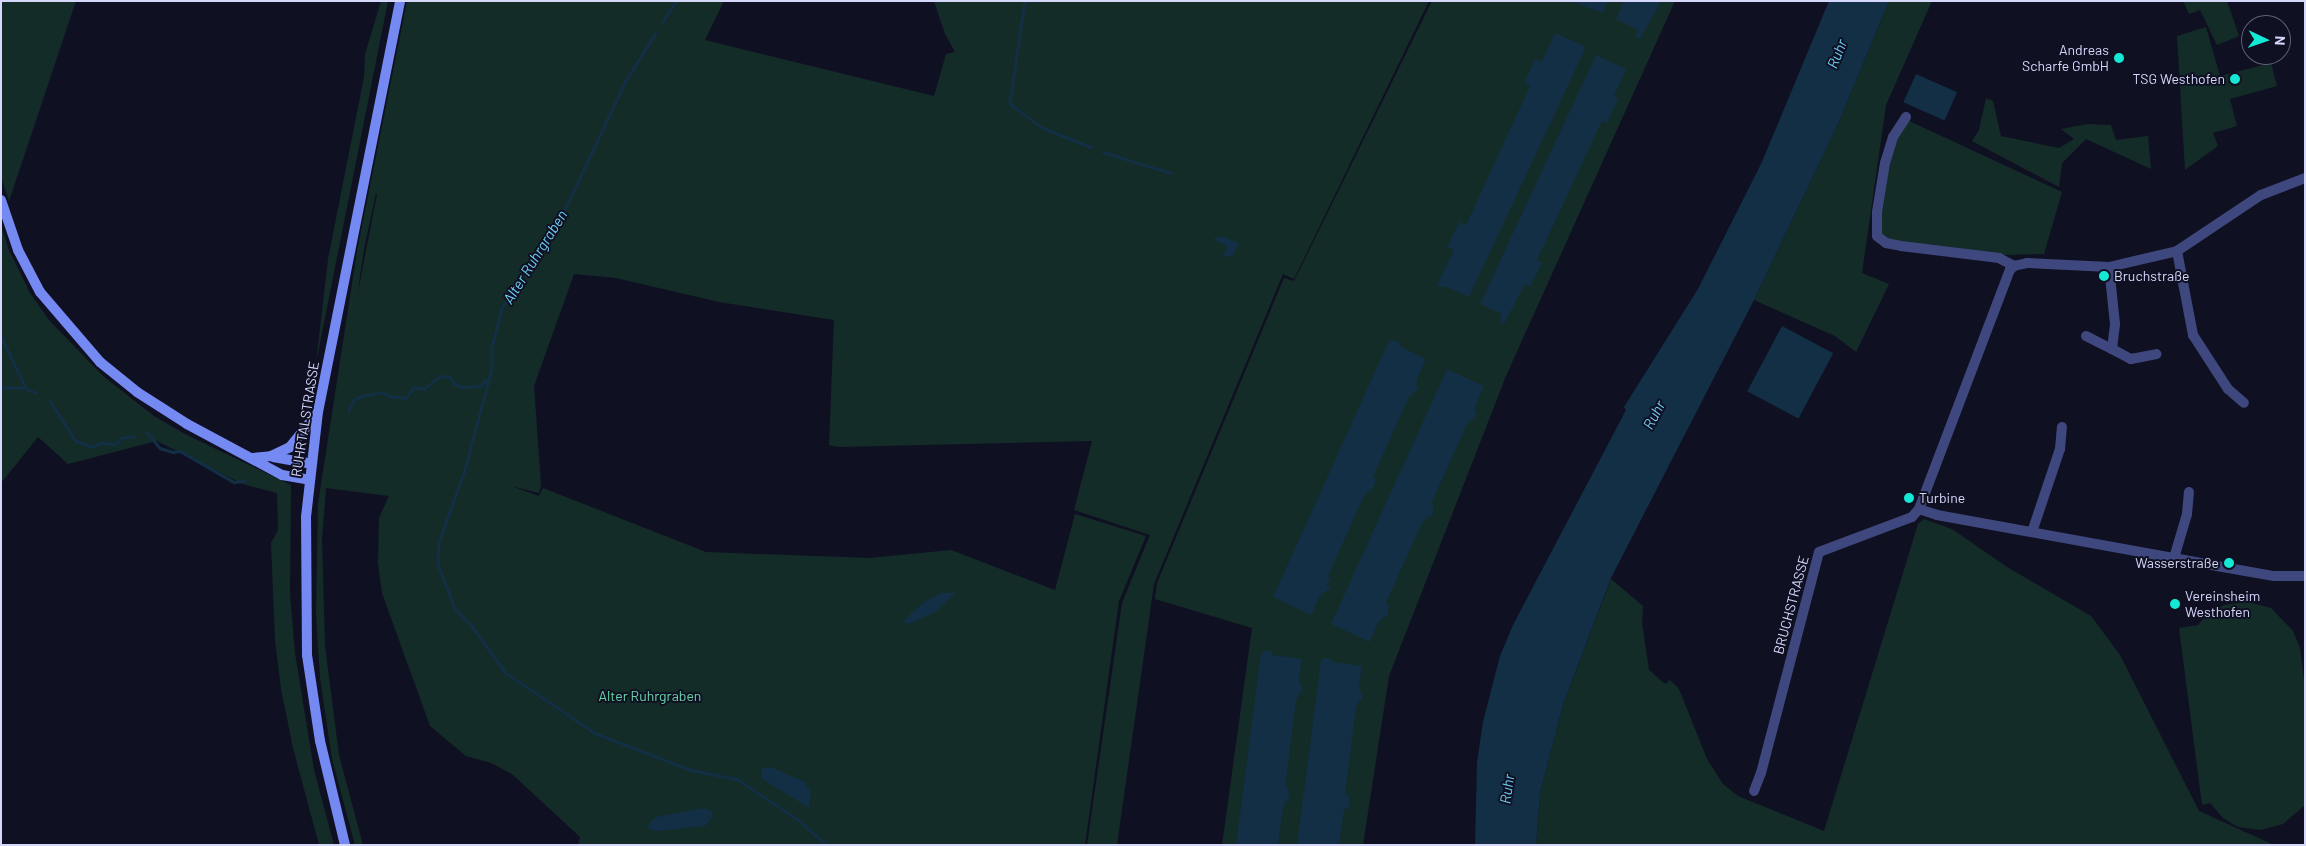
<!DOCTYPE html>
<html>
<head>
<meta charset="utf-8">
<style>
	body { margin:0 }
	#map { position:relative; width:2306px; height:846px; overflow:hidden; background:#101023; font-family:Barlow,sans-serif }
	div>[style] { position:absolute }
	.green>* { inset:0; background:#142c27 }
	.water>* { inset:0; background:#122f45; transform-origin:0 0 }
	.stream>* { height:2.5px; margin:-1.25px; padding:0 1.25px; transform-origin:1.25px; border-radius:1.25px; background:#122f45 }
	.minor>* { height:10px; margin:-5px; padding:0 5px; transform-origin:5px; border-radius:5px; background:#3f487e }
	.secondary>* { height:10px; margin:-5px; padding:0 5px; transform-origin:5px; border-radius:5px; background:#7589f3 }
	.dots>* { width:14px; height:14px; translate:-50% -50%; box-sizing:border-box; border:2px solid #101023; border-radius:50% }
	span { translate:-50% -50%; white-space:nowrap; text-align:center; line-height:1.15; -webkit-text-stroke:4px #101023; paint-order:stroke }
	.poi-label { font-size:14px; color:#d5d8fb }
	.right { translate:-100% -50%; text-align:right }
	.left { translate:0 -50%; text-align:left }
	.street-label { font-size:14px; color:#d5d8fb }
	.park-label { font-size:14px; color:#68d5a5 }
	.water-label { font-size:15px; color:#6ccdf2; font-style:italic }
	.frame { position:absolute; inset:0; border:2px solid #d5d8fb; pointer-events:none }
	.north { position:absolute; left:2241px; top:15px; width:50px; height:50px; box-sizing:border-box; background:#101023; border:1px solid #5f6079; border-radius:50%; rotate:93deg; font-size:14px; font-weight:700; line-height:20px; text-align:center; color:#d5d8fb }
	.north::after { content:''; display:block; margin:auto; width:18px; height:22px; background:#14e9d6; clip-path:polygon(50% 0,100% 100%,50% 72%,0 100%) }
</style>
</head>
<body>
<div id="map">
	<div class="green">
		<div style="clip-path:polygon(1px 1px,76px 1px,9px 201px,1px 177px)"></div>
		<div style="clip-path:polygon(381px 1px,388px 1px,316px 363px,328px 259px,364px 77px,365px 54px)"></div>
		<div style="clip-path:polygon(evenodd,407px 1px,724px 1px,705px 40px,934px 96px,946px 54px,955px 52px,945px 34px,934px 1px,1429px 1px,1294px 279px,1283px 274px,1154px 584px,1117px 845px,1087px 845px,1122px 603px,1150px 535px,1074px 510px,1092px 441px,839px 447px,829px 445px,834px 320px,719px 302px,616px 278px,574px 274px,534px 386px,541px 485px,539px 493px,511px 486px,539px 496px,543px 488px,706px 552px,869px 558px,951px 550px,1055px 590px,1075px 514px,1146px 536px,1119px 601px,1085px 845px,578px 845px,580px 837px,512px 774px,491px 763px,466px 756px,430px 726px,382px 593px,378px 563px,379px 518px,389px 496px,326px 488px,322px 539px,325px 646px,339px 755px,363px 845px,355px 845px,332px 759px,320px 678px,316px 615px,318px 504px,357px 251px,407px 1px,376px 193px,377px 194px,357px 297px,364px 249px,376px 193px)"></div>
		<div style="clip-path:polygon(1432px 1px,1675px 1px,1506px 376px,1389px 676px,1363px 845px,1222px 845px,1252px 628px,1155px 599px,1157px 583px,1284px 278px,1294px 281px)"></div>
		<div style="clip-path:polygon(1889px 1px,1932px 1px,1886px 105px,1862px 273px,1889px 284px,1856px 352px,1835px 336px,1754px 300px,1839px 122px)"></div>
		<div style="clip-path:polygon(2183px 1px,2227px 1px,2239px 36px,2217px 45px,2200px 10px,2189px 14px)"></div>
		<div style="clip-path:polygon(2206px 27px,2220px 76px,2271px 63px,2277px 86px,2230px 99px,2237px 126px,2213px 133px,2218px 146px,2185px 170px,2177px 36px)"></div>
		<div style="clip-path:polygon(1986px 98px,1993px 101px,2001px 136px,2059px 148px,2074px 139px,2061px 129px,2088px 124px,2111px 125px,2116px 140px,2148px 136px,2151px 169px,2086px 139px,2062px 163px,2059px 187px,1972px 141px,1979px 130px)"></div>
		<div style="clip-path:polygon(1907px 120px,2062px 192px,2044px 254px,2001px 255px,1896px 243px,1882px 237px,1879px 220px,1892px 151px)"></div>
		<div style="clip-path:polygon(1px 225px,9px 250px,30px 293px,49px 320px,103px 376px,154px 416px,185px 434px,291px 485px,290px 594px,295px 653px,314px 770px,334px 845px,319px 845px,293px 748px,281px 689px,275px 640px,271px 543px,278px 530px,277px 493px,243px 484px,157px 441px,68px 464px,38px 437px,1px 483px)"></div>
		<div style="clip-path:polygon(1924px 519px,1952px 529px,2007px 567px,2091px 616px,2120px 655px,2199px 811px,2274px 845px,1536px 845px,1540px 793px,1563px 705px,1611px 579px,1643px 606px,1642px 623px,1649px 670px,1665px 684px,1670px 680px,1679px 689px,1707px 759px,1723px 784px,1738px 796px,1824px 831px,1918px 524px)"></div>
		<div style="clip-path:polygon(2248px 602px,2271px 608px,2293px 631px,2300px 648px,2305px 689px,2305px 805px,2283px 824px,2260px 830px,2238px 827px,2223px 818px,2210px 803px,2202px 805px,2179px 628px,2198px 625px,2209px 613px,2224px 605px)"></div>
	</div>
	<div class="water">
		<div style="clip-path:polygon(1571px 1px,1608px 1px,1603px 13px)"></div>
		<div style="clip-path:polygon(1624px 1px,1661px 1px,1640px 39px,1635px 37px,1638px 30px,1616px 19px)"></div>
		<div style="clip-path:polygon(1829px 1px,1889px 1px,1839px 122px,1754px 300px,1611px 578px,1563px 705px,1540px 793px,1536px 845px,1475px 845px,1477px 762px,1483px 722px,1500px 656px,1513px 625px,1626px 410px,1624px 407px,1698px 289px,1762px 162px)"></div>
		<div style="clip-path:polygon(1555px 33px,1586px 47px,1469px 297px,1444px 286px,1443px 288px,1437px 285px,1454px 250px,1447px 247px,1459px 222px,1466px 225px,1530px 86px,1524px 83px,1535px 59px,1542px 62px)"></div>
		<div style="clip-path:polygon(1596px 55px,1626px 69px,1614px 96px,1618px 99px,1607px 123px,1602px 121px,1537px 260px,1542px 263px,1530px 287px,1525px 284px,1504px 324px,1499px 321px,1502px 314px,1480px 304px)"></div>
		<div style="left:1916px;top:74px;width:45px;height:31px;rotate:24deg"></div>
		<div style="clip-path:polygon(1221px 236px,1239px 243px,1233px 256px,1223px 257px,1227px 246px,1213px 239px)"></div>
		<div style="left:1782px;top:326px;width:58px;height:74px;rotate:28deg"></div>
		<div style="clip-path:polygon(1394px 340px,1400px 343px,1399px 346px,1426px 359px,1418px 377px,1416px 386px,1419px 388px,1409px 397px,1373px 477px,1376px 478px,1374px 487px,1364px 496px,1328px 576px,1331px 578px,1327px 585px,1331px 587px,1320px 596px,1311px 615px,1273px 597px,1389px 341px)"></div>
		<div style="clip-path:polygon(1447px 369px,1484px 386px,1476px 405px,1475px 413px,1478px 415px,1467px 424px,1431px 504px,1434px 505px,1433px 514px,1422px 523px,1386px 603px,1389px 605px,1387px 617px,1384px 616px,1378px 623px,1370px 642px,1331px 624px)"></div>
		<div style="clip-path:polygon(941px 593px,956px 593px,935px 612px,910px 624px,902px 622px,923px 603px)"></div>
		<div style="clip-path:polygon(1265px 651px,1272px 651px,1272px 655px,1302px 659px,1299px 679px,1303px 692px,1300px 692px,1296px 700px,1285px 787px,1288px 787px,1289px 801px,1285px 801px,1283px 808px,1278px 845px,1236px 845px,1261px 653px)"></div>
		<div style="clip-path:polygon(1325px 658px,1332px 659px,1332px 662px,1362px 666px,1359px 686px,1363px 700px,1360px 700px,1356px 707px,1345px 794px,1349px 795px,1349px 809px,1345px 808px,1343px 816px,1339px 845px,1297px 845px,1321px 660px)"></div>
		<div style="clip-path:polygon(771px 767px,805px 782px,811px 793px,809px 808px,761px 778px,762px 768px)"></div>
		<div style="clip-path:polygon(703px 808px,711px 810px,713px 816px,705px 826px,657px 831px,649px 829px,648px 825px,656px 817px)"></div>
	</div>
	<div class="stream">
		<div style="left:1025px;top:1px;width:104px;rotate:98.3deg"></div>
		<div style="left:1010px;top:104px;width:41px;rotate:36deg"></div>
		<div style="left:1043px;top:128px;width:52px;rotate:21.6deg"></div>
		<div style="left:662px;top:23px;width:26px;rotate:-58deg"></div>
		<div style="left:656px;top:33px;width:57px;rotate:122deg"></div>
		<div style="left:626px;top:81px;width:147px;rotate:115.3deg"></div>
		<div style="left:563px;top:214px;width:113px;rotate:122.7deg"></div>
		<div style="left:502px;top:309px;width:40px;rotate:104.4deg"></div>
		<div style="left:492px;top:348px;width:21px;rotate:90deg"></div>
		<div style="left:492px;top:369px;width:105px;rotate:105deg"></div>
		<div style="left:465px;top:470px;width:77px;rotate:109.6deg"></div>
		<div style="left:439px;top:543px;width:21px;rotate:93deg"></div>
		<div style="left:438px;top:564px;width:48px;rotate:69.3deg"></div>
		<div style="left:455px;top:609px;width:24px;rotate:45deg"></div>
		<div style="left:472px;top:626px;width:58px;rotate:54.1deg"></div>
		<div style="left:506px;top:673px;width:107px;rotate:34deg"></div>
		<div style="left:595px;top:733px;width:103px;rotate:21.1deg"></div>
		<div style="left:691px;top:770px;width:47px;rotate:11.1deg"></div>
		<div style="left:737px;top:779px;width:72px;rotate:33.7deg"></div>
		<div style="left:797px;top:819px;width:40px;rotate:41deg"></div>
		<div style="left:1103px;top:152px;width:71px;rotate:17.2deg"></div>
		<div style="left:1px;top:336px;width:58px;rotate:64.3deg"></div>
		<div style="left:1px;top:387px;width:25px;rotate:2deg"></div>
		<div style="left:26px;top:388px;width:11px;rotate:27deg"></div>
		<div style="left:50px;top:401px;width:48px;rotate:57deg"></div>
		<div style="left:76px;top:441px;width:18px;rotate:19deg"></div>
		<div style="left:93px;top:447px;width:8px;rotate:-30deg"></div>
		<div style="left:100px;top:443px;width:16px;rotate:4deg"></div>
		<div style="left:116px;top:444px;width:8px;rotate:-50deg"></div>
		<div style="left:121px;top:438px;width:14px;rotate:-8deg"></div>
		<div style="left:348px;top:411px;width:13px;rotate:-63deg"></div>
		<div style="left:354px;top:399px;width:9px;rotate:-21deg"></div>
		<div style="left:362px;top:396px;width:21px;rotate:-11deg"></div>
		<div style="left:383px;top:392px;width:7px;rotate:34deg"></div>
		<div style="left:389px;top:396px;width:17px;rotate:7deg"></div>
		<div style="left:406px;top:398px;width:14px;rotate:-54deg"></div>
		<div style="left:414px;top:387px;width:10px;rotate:11deg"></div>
		<div style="left:424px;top:389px;width:21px;rotate:-39deg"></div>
		<div style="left:440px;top:376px;width:10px;rotate:6deg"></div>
		<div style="left:450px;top:377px;width:9px;rotate:54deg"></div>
		<div style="left:455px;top:384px;width:8px;rotate:23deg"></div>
		<div style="left:462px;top:387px;width:18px;rotate:-3deg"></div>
		<div style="left:480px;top:386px;width:8px;rotate:-45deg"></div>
		<div style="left:147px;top:432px;width:21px;rotate:51deg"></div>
		<div style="left:160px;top:448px;width:14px;rotate:17deg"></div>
		<div style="left:173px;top:452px;width:7px;rotate:-8deg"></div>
		<div style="left:180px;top:451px;width:62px;rotate:29.9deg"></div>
		<div style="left:234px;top:482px;width:11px;rotate:-5deg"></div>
	</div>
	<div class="minor">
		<div style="left:1906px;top:117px;width:24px;rotate:123deg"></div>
		<div style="left:1893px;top:137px;width:27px;rotate:107deg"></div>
		<div style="left:1885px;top:163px;width:50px;rotate:99.3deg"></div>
		<div style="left:1877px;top:212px;width:24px;rotate:90deg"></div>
		<div style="left:1877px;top:236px;width:11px;rotate:38deg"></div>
		<div style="left:1886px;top:243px;width:15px;rotate:11deg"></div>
		<div style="left:1901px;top:246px;width:99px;rotate:7deg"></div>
		<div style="left:1999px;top:258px;width:17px;rotate:28deg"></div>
		<div style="left:2177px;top:251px;width:86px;rotate:79.2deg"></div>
		<div style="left:2193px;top:335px;width:64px;rotate:57.1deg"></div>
		<div style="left:2228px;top:389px;width:21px;rotate:41deg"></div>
		<div style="left:2086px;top:336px;width:29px;rotate:27deg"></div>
		<div style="left:2112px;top:349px;width:25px;rotate:-83deg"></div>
		<div style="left:2115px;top:324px;width:57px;rotate:-96deg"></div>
		<div style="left:2112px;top:349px;width:21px;rotate:28deg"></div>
		<div style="left:2131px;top:359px;width:26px;rotate:-11deg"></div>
		<div style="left:1919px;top:509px;width:19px;rotate:18deg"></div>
		<div style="left:1937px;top:515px;width:285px;rotate:10.3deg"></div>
		<div style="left:2217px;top:566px;width:58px;rotate:10deg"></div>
		<div style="left:2274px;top:576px;width:31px"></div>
		<div style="left:2032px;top:532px;width:88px;rotate:-71.4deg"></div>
		<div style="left:2060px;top:449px;width:22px;rotate:-85deg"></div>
		<div style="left:2174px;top:558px;width:46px;rotate:-73.5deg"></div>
		<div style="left:2187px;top:514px;width:22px;rotate:-85deg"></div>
		<div style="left:1754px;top:791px;width:19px;rotate:-69deg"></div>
		<div style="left:1761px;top:773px;width:228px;rotate:-75.3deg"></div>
		<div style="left:1819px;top:552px;width:99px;rotate:-20.6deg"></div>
		<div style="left:1912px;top:517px;width:11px;rotate:-49deg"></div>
		<div style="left:1919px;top:509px;width:256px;rotate:-69.2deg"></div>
		<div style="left:2010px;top:270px;width:6px;rotate:-45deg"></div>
		<div style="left:2014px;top:266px;width:13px;rotate:-13deg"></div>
		<div style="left:2027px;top:263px;width:82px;rotate:2.8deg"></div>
		<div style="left:2109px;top:267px;width:70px;rotate:-13.2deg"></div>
		<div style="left:2177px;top:251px;width:101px;rotate:-33.7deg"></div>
		<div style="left:2261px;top:195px;width:47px;rotate:-21.1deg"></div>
	</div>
	<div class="secondary">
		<div style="left:1px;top:200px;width:53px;rotate:71.2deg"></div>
		<div style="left:18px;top:250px;width:47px;rotate:62.4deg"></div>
		<div style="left:40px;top:292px;width:92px;rotate:49.4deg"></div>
		<div style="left:100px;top:362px;width:48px;rotate:39deg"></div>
		<div style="left:137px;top:392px;width:59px;rotate:32.6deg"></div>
		<div style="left:187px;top:424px;width:108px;rotate:28.2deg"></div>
		<div style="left:282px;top:475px;width:27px;rotate:10deg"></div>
		<div style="left:273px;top:457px;width:39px;rotate:10deg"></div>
		<div style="left:253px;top:458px;width:18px;rotate:-6deg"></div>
		<div style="left:271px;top:456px;width:21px;rotate:-25deg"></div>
		<div style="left:290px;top:447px;width:41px;rotate:-50.9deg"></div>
		<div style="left:345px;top:845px;width:107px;rotate:-103.5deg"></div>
		<div style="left:320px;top:741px;width:87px;rotate:-98.6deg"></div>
		<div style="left:307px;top:655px;width:138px;rotate:-90.4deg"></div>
		<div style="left:306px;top:517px;width:106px;rotate:-83.5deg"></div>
		<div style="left:318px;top:412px;width:419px;rotate:-78.7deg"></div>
	</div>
	<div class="dots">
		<div style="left:2119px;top:58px;background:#14e9d6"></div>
		<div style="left:2235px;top:79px;background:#14e9d6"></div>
		<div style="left:2104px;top:276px;background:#14e9d6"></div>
		<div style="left:1909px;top:498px;background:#14e9d6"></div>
		<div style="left:2229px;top:563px;background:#14e9d6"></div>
		<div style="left:2175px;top:604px;background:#14e9d6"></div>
	</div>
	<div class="poi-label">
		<span class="right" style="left:2109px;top:58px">Andreas<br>Scharfe GmbH</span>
		<span class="right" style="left:2225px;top:79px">TSG Westhofen</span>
		<span class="left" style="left:2114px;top:276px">Bruchstraße</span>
		<span class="left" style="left:1919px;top:498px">Turbine</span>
		<span class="right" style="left:2219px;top:563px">Wasserstraße</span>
		<span class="left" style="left:2185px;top:604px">Vereinsheim<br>Westhofen</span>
	</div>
	<div class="street-label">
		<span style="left:305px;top:419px;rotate:-81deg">RUHRTALSTRASSE</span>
		<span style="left:1791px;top:605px;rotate:-75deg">BRUCHSTRASSE</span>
	</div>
	<div class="park-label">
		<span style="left:650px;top:696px">Alter Ruhrgraben</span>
	</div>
	<div class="water-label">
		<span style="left:1837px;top:54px;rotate:-68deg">Ruhr</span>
		<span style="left:535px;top:257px;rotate:-58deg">Alter Ruhrgraben</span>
		<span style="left:1654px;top:415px;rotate:-62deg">Ruhr</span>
		<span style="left:1507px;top:789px;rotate:-82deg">Ruhr</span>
	</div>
	<div class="frame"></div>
	<div class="north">N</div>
</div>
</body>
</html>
